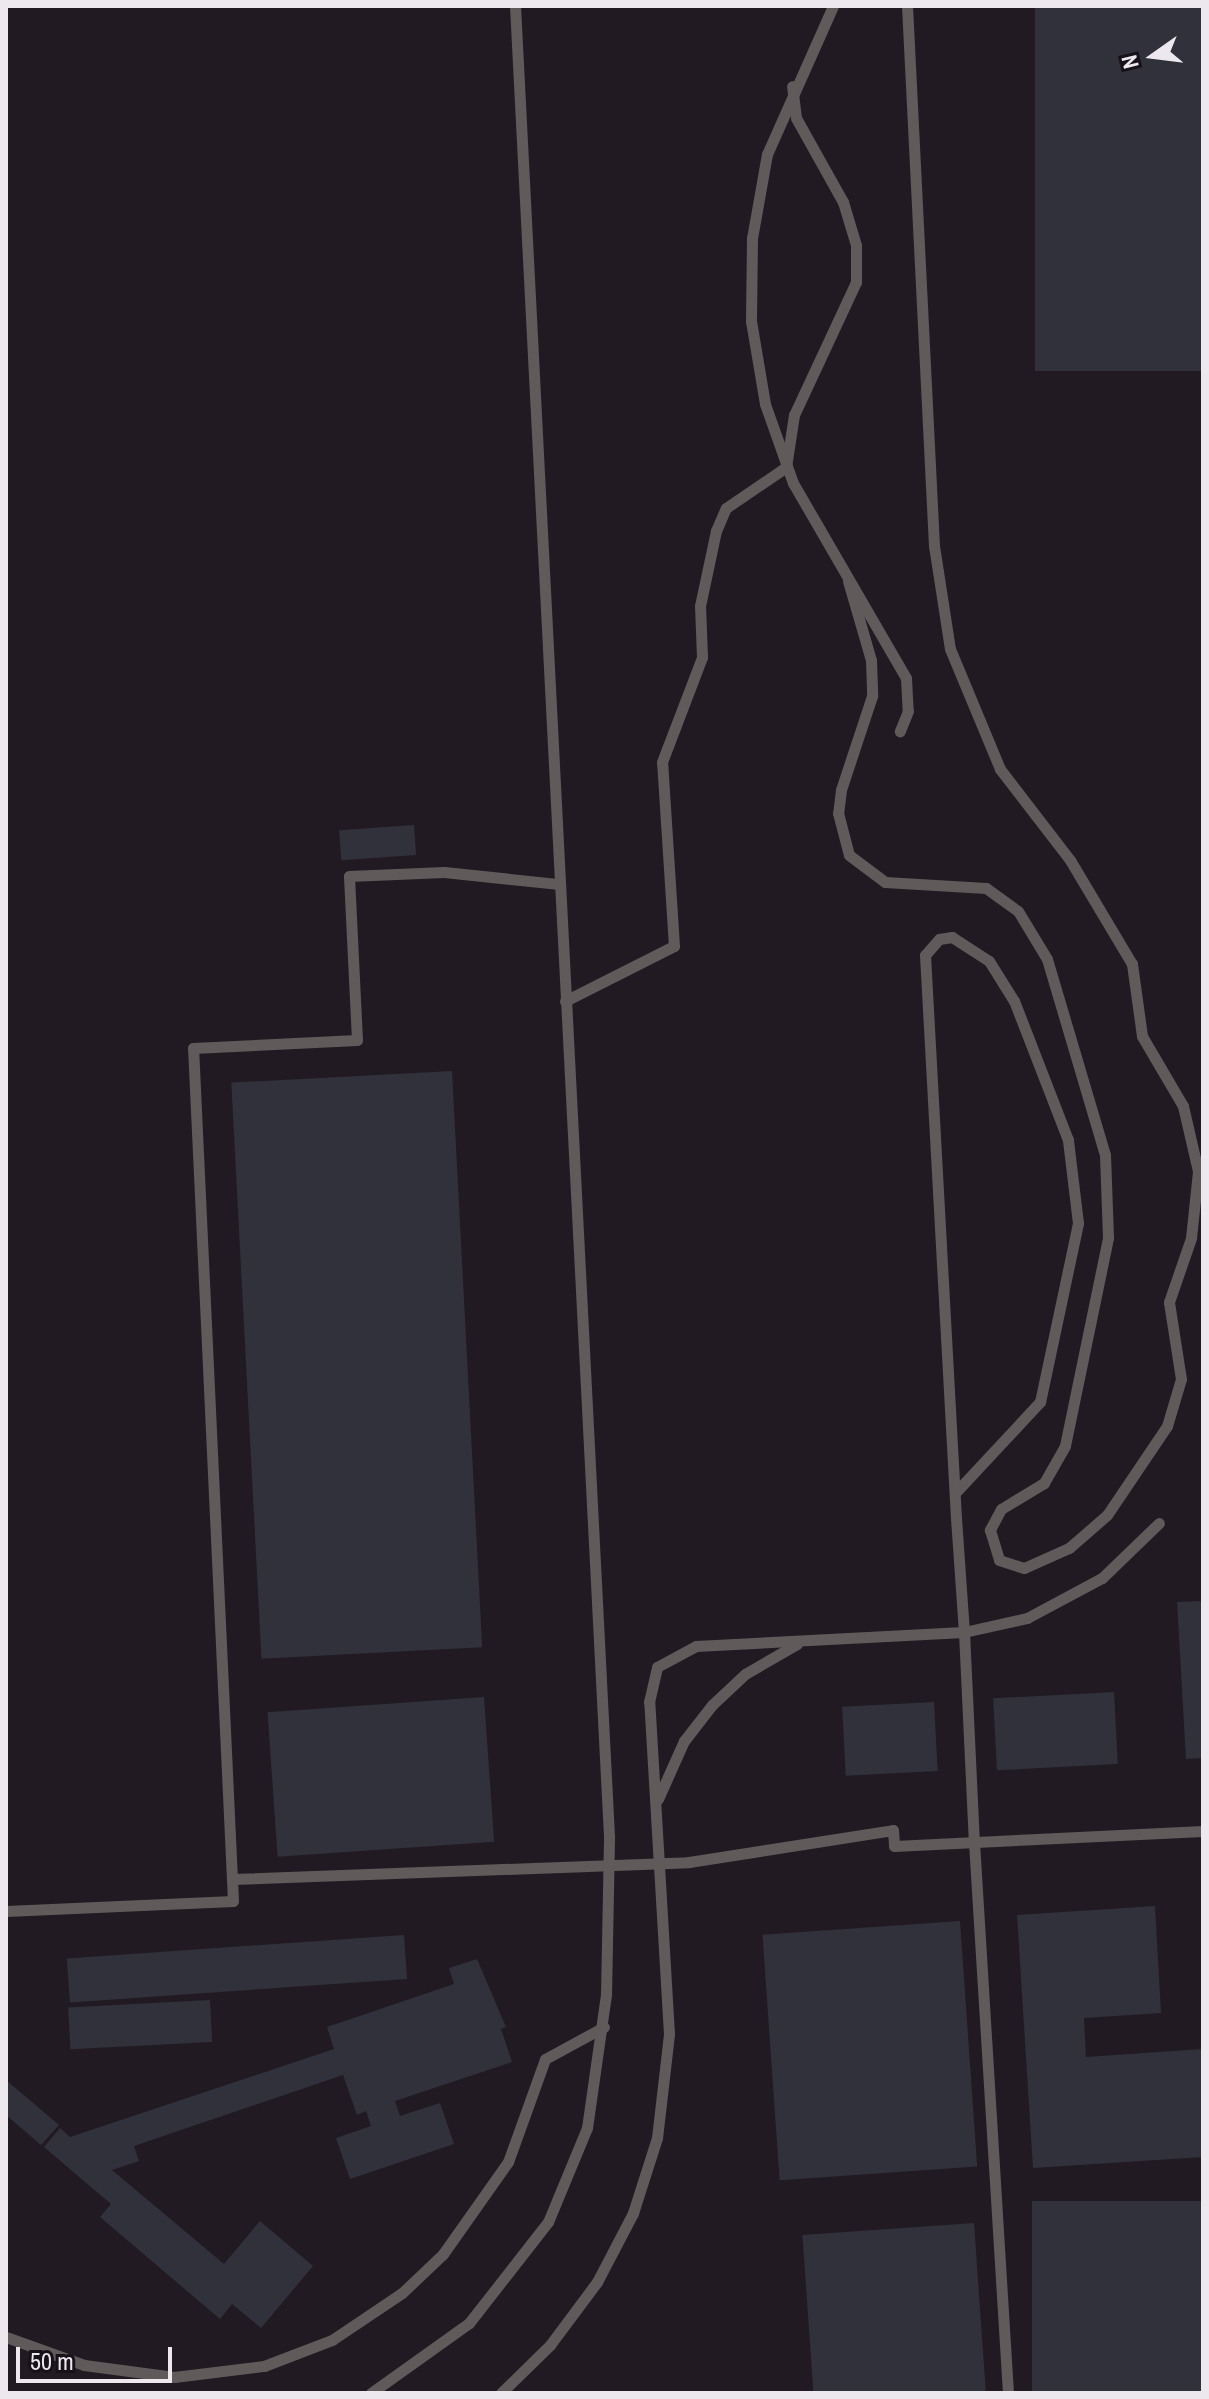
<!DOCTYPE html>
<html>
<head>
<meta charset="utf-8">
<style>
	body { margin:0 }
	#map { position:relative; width:1209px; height:2399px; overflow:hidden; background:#211a22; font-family:"Archivo Narrow",sans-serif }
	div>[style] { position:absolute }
	.building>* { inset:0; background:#31313b; transform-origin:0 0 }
	.lane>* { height:11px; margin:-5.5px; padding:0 5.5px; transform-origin:5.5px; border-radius:5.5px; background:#615a5a }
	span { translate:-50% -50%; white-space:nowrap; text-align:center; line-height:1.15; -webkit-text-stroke:7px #171119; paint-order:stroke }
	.frame { position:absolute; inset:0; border:8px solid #ede8ee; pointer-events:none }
	.north { position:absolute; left:1113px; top:16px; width:80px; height:80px; -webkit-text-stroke:6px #171119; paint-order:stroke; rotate:256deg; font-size:22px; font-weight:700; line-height:32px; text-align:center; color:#ede8ee }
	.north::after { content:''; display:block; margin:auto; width:28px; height:36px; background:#ede8ee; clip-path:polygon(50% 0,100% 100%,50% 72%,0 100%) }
	.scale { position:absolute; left:16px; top:2347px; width:156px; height:36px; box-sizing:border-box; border:4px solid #ede8ee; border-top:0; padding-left:10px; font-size:24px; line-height:28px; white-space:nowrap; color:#ede8ee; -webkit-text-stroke:6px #171119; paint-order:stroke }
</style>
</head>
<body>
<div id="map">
	<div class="building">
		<div style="left:1035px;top:6px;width:168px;height:365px"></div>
		<div style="left:414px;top:825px;width:30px;height:75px;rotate:86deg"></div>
		<div style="left:452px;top:1071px;width:577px;height:221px;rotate:87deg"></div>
		<div style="clip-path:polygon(1203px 1601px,1203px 1758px,1186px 1759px,1177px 1602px)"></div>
		<div style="left:1114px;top:1692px;width:72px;height:121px;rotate:87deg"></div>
		<div style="left:484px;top:1697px;width:145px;height:217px;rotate:86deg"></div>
		<div style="left:934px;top:1702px;width:69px;height:92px;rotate:87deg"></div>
		<div style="clip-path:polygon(1155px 1906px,1161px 2013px,1084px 2018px,1086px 2057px,1203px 2049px,1203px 2157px,1033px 2168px,1017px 1915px)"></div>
		<div style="left:960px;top:1921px;width:246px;height:198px;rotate:86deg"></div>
		<div style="left:404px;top:1935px;width:44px;height:338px;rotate:86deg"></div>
		<div style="clip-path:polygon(477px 1959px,506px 2027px,501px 2029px,512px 2062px,395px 2101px,400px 2116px,440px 2103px,454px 2144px,350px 2179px,336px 2138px,371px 2126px,366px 2111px,357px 2115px,343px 2075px,134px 2146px,139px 2161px,112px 2170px,224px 2264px,260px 2221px,313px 2266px,261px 2328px,232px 2304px,220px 2319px,100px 2217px,111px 2204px,44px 2147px,60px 2128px,70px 2137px,334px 2049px,327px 2027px,454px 1984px,449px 1968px)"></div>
		<div style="left:210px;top:2000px;width:42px;height:142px;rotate:87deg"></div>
		<div style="clip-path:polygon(6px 2080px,59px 2125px,41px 2145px,6px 2115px)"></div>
		<div style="left:1203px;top:2201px;width:192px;height:171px;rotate:90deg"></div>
		<div style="left:974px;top:2223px;width:170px;height:172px;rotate:86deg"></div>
	</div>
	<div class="lane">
		<div style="left:833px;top:6px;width:162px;rotate:114deg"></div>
		<div style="left:767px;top:154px;width:85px;rotate:100.1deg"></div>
		<div style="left:752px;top:238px;width:83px;rotate:90.7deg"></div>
		<div style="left:751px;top:321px;width:84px;rotate:80.4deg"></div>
		<div style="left:765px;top:404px;width:84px;rotate:70.5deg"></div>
		<div style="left:793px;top:483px;width:225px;rotate:59.9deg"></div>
		<div style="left:906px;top:678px;width:33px;rotate:87deg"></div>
		<div style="left:908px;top:711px;width:22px;rotate:112deg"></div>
		<div style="left:848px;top:581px;width:82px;rotate:73.8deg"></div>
		<div style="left:871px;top:660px;width:36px;rotate:88deg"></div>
		<div style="left:872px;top:696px;width:99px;rotate:108.3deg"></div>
		<div style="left:841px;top:790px;width:23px;rotate:97deg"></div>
		<div style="left:838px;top:813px;width:43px;rotate:75.3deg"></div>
		<div style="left:849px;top:855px;width:45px;rotate:36.9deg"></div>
		<div style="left:885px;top:882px;width:101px;rotate:3.4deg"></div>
		<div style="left:986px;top:888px;width:39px;rotate:36deg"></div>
		<div style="left:1018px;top:911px;width:56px;rotate:58.9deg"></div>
		<div style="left:1047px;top:959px;width:204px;rotate:73.5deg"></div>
		<div style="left:1105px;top:1155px;width:83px;rotate:87.9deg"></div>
		<div style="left:1108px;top:1238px;width:212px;rotate:101.7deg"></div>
		<div style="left:1065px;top:1446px;width:43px;rotate:119.6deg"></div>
		<div style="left:1044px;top:1483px;width:50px;rotate:148.8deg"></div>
		<div style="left:1001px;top:1509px;width:24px;rotate:118deg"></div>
		<div style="left:990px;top:1530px;width:31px;rotate:73deg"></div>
		<div style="left:999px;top:1560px;width:26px;rotate:18deg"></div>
		<div style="left:1024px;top:1568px;width:49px;rotate:-24deg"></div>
		<div style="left:1069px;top:1548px;width:50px;rotate:-41deg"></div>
		<div style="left:1107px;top:1515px;width:107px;rotate:-56deg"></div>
		<div style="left:1167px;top:1426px;width:49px;rotate:-73.4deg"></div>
		<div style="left:1181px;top:1379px;width:78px;rotate:-98.9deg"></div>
		<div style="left:1169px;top:1302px;width:68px;rotate:-71deg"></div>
		<div style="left:1191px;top:1238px;width:67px;rotate:-84deg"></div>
		<div style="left:1198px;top:1171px;width:67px;rotate:-103deg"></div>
		<div style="left:1183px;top:1106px;width:81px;rotate:-120.4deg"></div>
		<div style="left:1142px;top:1036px;width:73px;rotate:-97.9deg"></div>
		<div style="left:1132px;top:964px;width:121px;rotate:-120.8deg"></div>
		<div style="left:1070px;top:860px;width:115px;rotate:-127.6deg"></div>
		<div style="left:1000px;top:769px;width:130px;rotate:-112.6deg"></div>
		<div style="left:950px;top:649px;width:104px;rotate:-98.8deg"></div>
		<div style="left:934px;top:546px;width:541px;rotate:-92.86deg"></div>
		<div style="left:565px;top:1001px;width:122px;rotate:-26.8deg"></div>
		<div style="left:674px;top:946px;width:184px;rotate:-93.7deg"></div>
		<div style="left:662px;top:762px;width:112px;rotate:-69.1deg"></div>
		<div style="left:702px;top:657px;width:51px;rotate:-92.2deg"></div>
		<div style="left:700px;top:606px;width:77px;rotate:-78deg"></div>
		<div style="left:716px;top:531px;width:25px;rotate:-67deg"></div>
		<div style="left:726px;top:508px;width:73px;rotate:-34.3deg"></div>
		<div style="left:786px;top:467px;width:53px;rotate:-81.3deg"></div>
		<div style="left:794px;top:415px;width:147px;rotate:-65deg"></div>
		<div style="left:856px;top:282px;width:37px;rotate:-90deg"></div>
		<div style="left:856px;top:245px;width:45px;rotate:-106.8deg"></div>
		<div style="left:843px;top:202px;width:96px;rotate:-119.2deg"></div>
		<div style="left:796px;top:118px;width:32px;rotate:-97deg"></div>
		<div style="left:955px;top:1493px;width:125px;rotate:-47deg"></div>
		<div style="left:1040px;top:1402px;width:183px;rotate:-78deg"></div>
		<div style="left:1078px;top:1223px;width:84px;rotate:-96.9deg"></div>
		<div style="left:1068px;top:1140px;width:149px;rotate:-111.2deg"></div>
		<div style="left:1014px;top:1001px;width:47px;rotate:-122deg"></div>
		<div style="left:989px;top:961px;width:44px;rotate:-147deg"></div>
		<div style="left:952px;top:937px;width:13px;rotate:171deg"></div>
		<div style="left:939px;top:939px;width:21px;rotate:131deg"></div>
		<div style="left:925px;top:955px;width:564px;rotate:86.85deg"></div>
		<div style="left:956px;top:1518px;width:114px;rotate:86deg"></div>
		<div style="left:964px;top:1632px;width:210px;rotate:87.3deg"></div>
		<div style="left:974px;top:1842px;width:552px;rotate:86.47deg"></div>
		<div style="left:658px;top:1799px;width:64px;rotate:-65.9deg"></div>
		<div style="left:684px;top:1741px;width:46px;rotate:-52.1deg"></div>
		<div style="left:712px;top:1705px;width:45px;rotate:-43.2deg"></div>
		<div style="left:745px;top:1674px;width:60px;rotate:-30deg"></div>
		<div style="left:232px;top:1879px;width:457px;rotate:-2.1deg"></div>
		<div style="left:689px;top:1862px;width:206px;rotate:-8.9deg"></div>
		<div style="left:893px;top:1830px;width:16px;rotate:86deg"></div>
		<div style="left:894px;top:1846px;width:309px;rotate:-2.8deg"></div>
		<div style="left:6px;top:1911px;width:227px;rotate:-2.5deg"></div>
		<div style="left:233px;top:1901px;width:854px;rotate:-92.68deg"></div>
		<div style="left:193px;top:1048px;width:164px;rotate:-2.8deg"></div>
		<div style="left:357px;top:1040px;width:164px;rotate:-92.8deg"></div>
		<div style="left:349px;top:876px;width:95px;rotate:-2.4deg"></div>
		<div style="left:444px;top:872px;width:116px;rotate:6deg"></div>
		<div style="left:6px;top:2337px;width:83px;rotate:19.7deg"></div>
		<div style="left:84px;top:2365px;width:91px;rotate:7.6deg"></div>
		<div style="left:174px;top:2377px;width:91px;rotate:-7deg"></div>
		<div style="left:264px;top:2366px;width:73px;rotate:-20.9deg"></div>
		<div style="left:332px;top:2340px;width:84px;rotate:-33.9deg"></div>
		<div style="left:402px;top:2293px;width:57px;rotate:-43.6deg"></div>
		<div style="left:443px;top:2254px;width:113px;rotate:-54.8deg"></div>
		<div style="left:508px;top:2162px;width:109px;rotate:-70.2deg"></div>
		<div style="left:545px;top:2059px;width:67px;rotate:-28.5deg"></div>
		<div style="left:371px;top:2393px;width:120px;rotate:-35.5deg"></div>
		<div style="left:469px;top:2323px;width:128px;rotate:-52deg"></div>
		<div style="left:548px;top:2222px;width:102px;rotate:-67.5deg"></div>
		<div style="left:587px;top:2128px;width:134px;rotate:-81.9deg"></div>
		<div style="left:606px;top:1995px;width:159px;rotate:-88.9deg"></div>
		<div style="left:609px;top:1836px;width:1832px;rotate:-92.94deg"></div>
		<div style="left:501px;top:2393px;width:69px;rotate:-44.4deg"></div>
		<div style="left:550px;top:2345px;width:79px;rotate:-53.3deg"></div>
		<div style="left:597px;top:2282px;width:78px;rotate:-62.4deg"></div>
		<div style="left:633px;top:2213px;width:79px;rotate:-72.3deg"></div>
		<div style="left:657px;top:2138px;width:105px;rotate:-83.4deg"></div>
		<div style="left:669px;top:2034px;width:333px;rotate:-93.4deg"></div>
		<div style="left:649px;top:1702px;width:36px;rotate:-77deg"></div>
		<div style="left:657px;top:1667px;width:44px;rotate:-28.3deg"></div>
		<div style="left:696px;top:1646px;width:268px;rotate:-3deg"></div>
		<div style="left:964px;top:1632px;width:65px;rotate:-12.5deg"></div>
		<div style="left:1027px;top:1618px;width:85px;rotate:-28.1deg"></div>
		<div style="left:1102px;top:1578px;width:79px;rotate:-44deg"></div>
	</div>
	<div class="frame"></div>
	<div class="north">N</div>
	<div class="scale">50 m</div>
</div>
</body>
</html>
